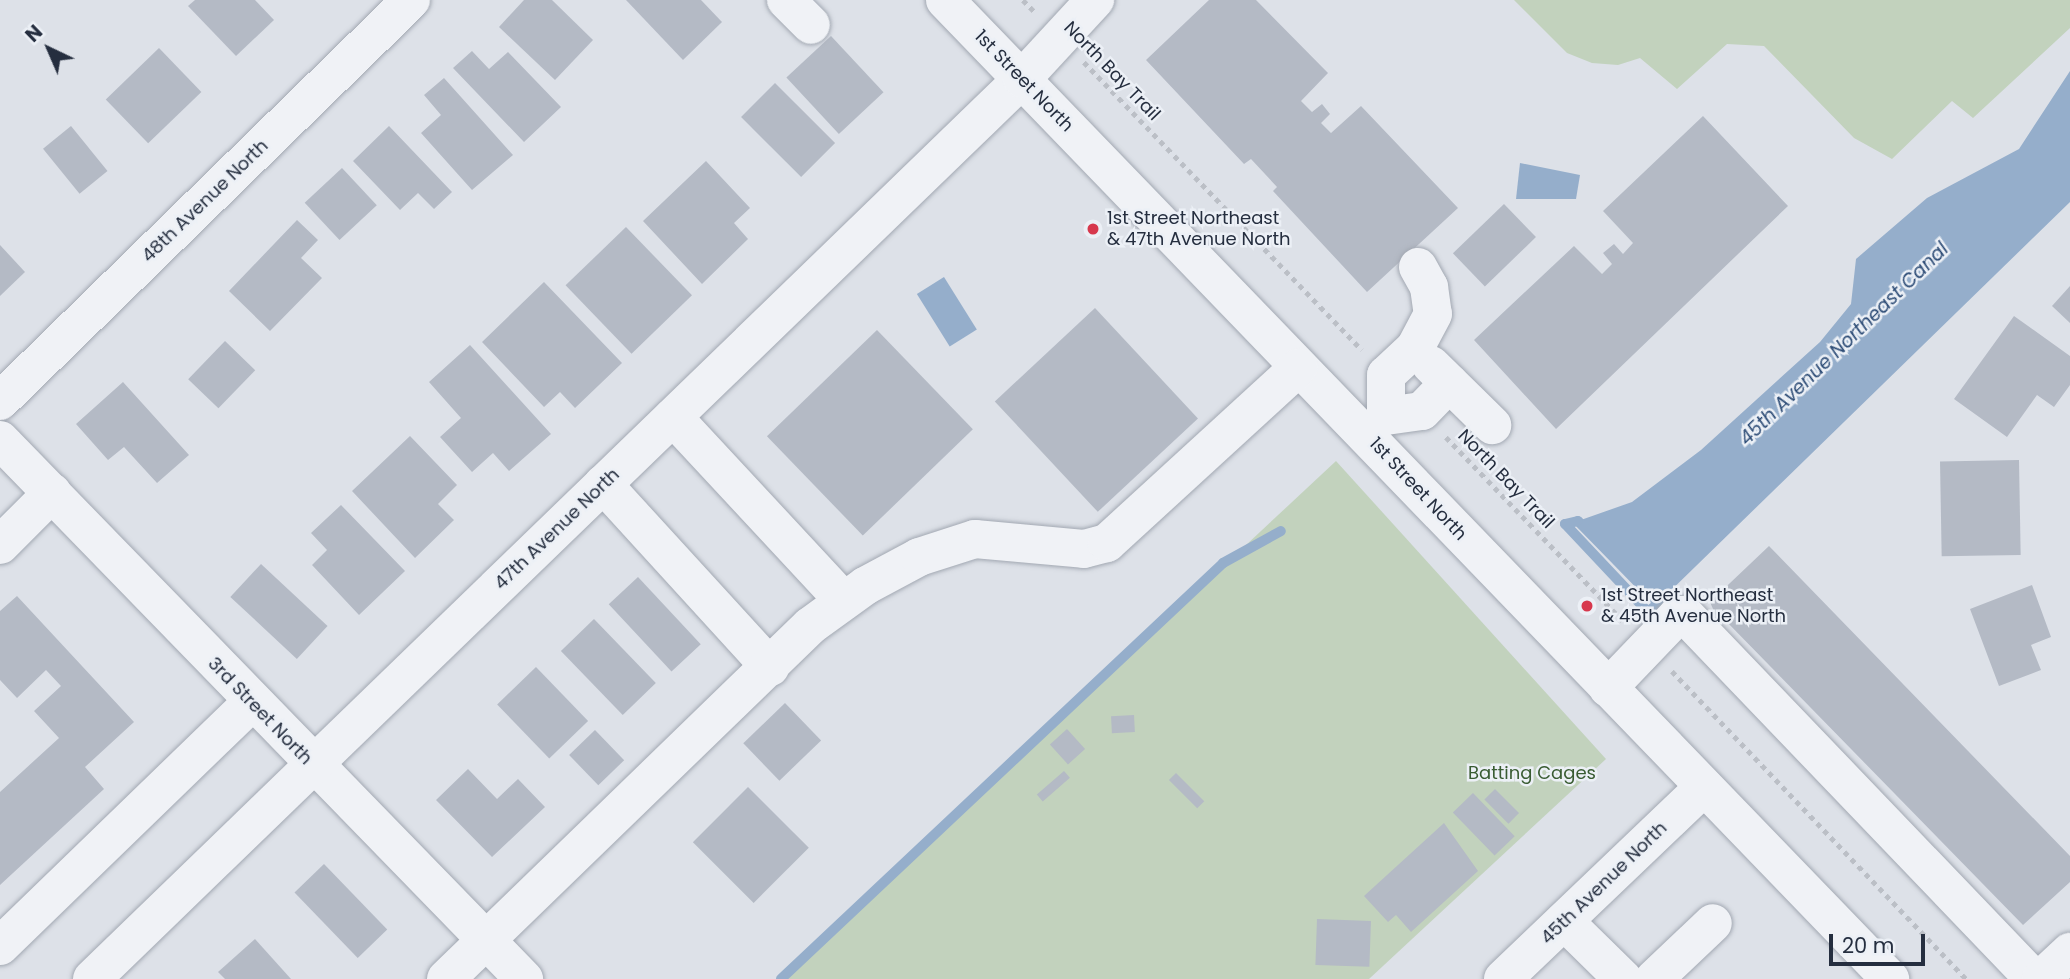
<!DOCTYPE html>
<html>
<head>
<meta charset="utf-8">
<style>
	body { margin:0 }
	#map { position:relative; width:2070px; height:979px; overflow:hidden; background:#dde1e8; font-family:Poppins,sans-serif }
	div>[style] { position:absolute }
	.green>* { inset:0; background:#c2d2bd }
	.water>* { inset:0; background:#95aecb; transform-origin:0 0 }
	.stream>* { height:10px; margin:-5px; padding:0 5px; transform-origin:5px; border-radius:5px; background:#95aecb }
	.building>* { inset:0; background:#b4bac5; transform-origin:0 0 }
	.path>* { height:4.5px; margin-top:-2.25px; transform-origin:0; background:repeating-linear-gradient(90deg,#bbbfc6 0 5px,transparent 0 10px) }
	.roads { filter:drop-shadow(0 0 2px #a2a8b2) drop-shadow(0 0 2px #a2a8b2) }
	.minor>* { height:38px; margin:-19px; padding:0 19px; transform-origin:19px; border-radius:19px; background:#f0f2f6 }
	.dots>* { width:19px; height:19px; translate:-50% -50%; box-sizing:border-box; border:4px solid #ecf0f6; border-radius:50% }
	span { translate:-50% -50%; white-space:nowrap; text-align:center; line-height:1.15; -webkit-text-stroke:5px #ecf0f6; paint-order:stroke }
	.street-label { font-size:18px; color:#252e3f }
	.poi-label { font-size:18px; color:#252e3f }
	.left { translate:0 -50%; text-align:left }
	.park-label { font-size:18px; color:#395c32 }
	.water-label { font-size:19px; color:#2d4c76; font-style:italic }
	.north { position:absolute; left:14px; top:14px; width:70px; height:70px; -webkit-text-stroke:5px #ecf0f6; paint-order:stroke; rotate:316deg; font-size:19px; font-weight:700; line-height:28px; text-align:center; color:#252e3f }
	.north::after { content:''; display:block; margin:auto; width:24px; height:32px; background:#252e3f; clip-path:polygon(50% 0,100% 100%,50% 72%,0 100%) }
	.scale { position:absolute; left:1829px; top:934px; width:96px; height:32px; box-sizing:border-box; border:4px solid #252e3f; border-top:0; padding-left:9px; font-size:21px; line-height:24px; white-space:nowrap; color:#252e3f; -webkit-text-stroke:5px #ecf0f6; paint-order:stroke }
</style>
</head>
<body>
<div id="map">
	<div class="green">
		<div style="clip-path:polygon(1514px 0,2070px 0,2070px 28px,1973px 118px,1952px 101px,1892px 159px,1854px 138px,1764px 46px,1727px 44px,1677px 89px,1640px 58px,1618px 65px,1592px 63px,1567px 53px)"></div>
		<div style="clip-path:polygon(1336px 461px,1606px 759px,1369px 979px,781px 979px)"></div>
	</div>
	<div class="water">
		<div style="clip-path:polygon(2070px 71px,2070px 202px,1658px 603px,1578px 521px,1632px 502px,1701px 450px,1820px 342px,1851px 304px,1856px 259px,1927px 198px,2019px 149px)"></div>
		<div style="clip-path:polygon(1520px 163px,1580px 175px,1576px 199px,1516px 199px)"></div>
		<div style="left:944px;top:277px;width:62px;height:32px;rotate:58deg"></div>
	</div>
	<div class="stream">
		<div style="left:1578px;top:521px;width:115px;rotate:45.7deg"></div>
		<div style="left:1658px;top:603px;width:13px;rotate:138deg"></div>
		<div style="left:1648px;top:612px;width:121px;rotate:-133.3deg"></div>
		<div style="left:1565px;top:524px;width:13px;rotate:-13deg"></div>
		<div style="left:781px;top:979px;width:607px;rotate:-43.26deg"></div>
		<div style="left:1223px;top:563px;width:66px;rotate:-28.9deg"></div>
	</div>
	<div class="building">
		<div style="clip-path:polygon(195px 0,255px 0,274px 20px,236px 56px,188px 6px)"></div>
		<div style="clip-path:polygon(524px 0,552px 0,593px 40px,555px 80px,499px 27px)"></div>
		<div style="clip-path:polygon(626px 0,701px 0,722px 22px,683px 60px)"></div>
		<div style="clip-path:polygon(1209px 0,1256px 0,1328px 73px,1301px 101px,1312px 112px,1322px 104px,1330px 114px,1321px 123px,1331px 133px,1361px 106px,1458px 208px,1367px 292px,1273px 191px,1277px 187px,1251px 159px,1244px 164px,1146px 60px)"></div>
		<div style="left:831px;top:36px;width:77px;height:61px;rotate:47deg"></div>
		<div style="left:159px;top:48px;width:61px;height:74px;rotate:46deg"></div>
		<div style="clip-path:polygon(472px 51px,489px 69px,508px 52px,561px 107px,524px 142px,453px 68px)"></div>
		<div style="clip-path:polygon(444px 78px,513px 155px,472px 190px,421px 133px,441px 115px,424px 95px)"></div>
		<div style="left:775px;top:83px;width:85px;height:48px;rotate:45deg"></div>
		<div style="clip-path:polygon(1703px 116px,1788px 206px,1556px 429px,1474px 340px,1574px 246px,1602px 274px,1612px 264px,1603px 253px,1614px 244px,1623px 254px,1633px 243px,1603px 211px)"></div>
		<div style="left:71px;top:126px;width:58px;height:36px;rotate:51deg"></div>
		<div style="clip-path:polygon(389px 126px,452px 192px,434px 209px,418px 193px,400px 210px,353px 161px)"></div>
		<div style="clip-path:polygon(706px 161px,750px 208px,734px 223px,748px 239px,702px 284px,643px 221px)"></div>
		<div style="left:342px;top:168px;width:51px;height:51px;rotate:47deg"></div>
		<div style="left:1504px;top:204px;width:46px;height:71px;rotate:46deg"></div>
		<div style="clip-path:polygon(297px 220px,318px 240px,301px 258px,322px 278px,270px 331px,229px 291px)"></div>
		<div style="left:626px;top:227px;width:95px;height:84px;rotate:46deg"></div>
		<div style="clip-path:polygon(0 245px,25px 272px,0 296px)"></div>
		<div style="clip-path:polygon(544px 282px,622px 363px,575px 408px,560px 392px,544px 407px,482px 342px)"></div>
		<div style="clip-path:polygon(2070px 286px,2070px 323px,2052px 306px)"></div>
		<div style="left:1095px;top:308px;width:151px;height:137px;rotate:47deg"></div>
		<div style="clip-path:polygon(2014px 316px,2070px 356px,2070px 385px,2054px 407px,2037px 395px,2007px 437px,1954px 399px)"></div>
		<div style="left:877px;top:330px;width:138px;height:153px;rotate:46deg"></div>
		<div style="left:225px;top:341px;width:42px;height:53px;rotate:44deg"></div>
		<div style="clip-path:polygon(470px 345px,551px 434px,509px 471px,493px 453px,472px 472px,440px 437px,461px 418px,429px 382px)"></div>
		<div style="clip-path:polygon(123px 382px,189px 455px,157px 483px,124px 447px,108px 460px,76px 424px)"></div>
		<div style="clip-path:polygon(410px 436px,457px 485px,438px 504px,454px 520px,415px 558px,352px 491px)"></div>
		<div style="left:2019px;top:460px;width:95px;height:79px;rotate:89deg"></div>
		<div style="clip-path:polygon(341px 505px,405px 571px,359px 615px,312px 565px,327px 550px,311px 533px)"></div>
		<div style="clip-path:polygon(1769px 546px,2070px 856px,2070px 882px,2023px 925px,1725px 620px,1719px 623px,1710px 602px)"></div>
		<div style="left:261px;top:564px;width:91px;height:45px;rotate:43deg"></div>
		<div style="left:638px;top:577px;width:92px;height:40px;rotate:47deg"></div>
		<div style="clip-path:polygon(2032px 585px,2051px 637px,2031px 645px,2041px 670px,1999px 686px,1970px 609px)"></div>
		<div style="clip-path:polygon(17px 596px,134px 722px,85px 767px,104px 789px,0 885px,0 792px,59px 738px,34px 711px,61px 686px,46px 670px,17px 698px,0 680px,0 611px)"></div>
		<div style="left:594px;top:619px;width:89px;height:46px;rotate:46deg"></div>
		<div style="left:536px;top:667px;width:75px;height:54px;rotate:46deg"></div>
		<div style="left:785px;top:703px;width:52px;height:58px;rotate:46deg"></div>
		<div style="left:1134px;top:715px;width:17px;height:23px;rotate:87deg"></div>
		<div style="left:1067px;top:729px;width:27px;height:23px;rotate:48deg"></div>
		<div style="left:595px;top:730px;width:42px;height:36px;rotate:46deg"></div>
		<div style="clip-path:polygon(468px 769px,497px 799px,518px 779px,545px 807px,492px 857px,436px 800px)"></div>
		<div style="left:1064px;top:771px;width:9px;height:36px;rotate:49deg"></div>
		<div style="left:1176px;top:773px;width:40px;height:10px;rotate:45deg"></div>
		<div style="left:748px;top:787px;width:86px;height:78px;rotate:45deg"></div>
		<div style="left:1495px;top:789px;width:34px;height:15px;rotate:45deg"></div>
		<div style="left:1473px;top:793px;width:60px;height:28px;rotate:46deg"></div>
		<div style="clip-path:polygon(1444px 823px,1478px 871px,1411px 932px,1396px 915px,1388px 922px,1364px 896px)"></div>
		<div style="left:324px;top:864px;width:91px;height:41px;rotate:46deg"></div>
		<div style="left:1317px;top:919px;width:54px;height:46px;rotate:2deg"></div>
		<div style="clip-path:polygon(255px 939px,291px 979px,225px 979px,218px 972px)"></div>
	</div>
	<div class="path">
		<div style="left:1023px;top:0;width:18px;rotate:45deg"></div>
		<div style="left:1084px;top:62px;width:400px;rotate:46deg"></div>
		<div style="left:1446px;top:437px;width:257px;rotate:46.1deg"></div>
		<div style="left:1672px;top:671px;width:426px;rotate:46.3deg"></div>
	</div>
	<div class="roads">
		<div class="minor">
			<div style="left:786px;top:0;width:35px;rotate:45deg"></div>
			<div style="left:945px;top:0;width:1361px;rotate:46.01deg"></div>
			<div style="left:1418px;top:267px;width:23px;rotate:61deg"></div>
			<div style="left:1429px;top:287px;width:27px;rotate:82deg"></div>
			<div style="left:1433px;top:314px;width:40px;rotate:118deg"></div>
			<div style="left:1414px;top:349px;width:38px;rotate:137deg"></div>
			<div style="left:1386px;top:375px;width:41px;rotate:90deg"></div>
			<div style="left:1386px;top:416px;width:36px;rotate:-8deg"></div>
			<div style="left:1422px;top:411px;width:39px;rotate:-46deg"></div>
			<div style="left:1431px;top:365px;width:86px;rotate:44.5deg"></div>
			<div style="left:0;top:401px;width:574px;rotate:-44.29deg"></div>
			<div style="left:673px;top:417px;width:251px;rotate:47.1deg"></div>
			<div style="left:0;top:440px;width:752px;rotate:45.81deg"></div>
			<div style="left:603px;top:484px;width:248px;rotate:47.6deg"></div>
			<div style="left:0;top:545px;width:74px;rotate:-45deg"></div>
			<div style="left:1608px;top:688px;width:101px;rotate:-46.2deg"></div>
			<div style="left:1678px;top:615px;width:7px"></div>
			<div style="left:1685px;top:615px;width:504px;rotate:46.21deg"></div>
			<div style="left:1564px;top:921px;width:83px;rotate:44.5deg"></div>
			<div style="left:0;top:946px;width:351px;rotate:-44.1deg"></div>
			<div style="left:92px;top:979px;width:1294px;rotate:-44.06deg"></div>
			<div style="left:1022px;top:79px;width:108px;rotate:-47.3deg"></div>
			<div style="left:446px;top:979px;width:507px;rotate:-44.12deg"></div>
			<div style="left:810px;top:626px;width:68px;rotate:-36deg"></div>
			<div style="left:865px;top:586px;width:61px;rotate:-28.2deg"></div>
			<div style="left:919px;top:557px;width:59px;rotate:-17.8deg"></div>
			<div style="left:975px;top:539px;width:109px;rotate:5.2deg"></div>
			<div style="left:1084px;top:549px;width:24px;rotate:-15deg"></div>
			<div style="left:1107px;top:543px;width:260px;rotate:-42.5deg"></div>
			<div style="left:1503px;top:979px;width:278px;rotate:-43.7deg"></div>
			<div style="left:1654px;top:979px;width:81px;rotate:-43.5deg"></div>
			<div style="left:2041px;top:979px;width:40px;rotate:-43deg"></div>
		</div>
	</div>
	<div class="dots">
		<div style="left:1093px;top:229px;background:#d7384d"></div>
		<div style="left:1587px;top:606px;background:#d7384d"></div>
	</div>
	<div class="street-label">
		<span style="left:1112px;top:71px;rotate:46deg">North Bay Trail</span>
		<span style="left:1024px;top:81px;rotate:46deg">1st Street North</span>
		<span style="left:205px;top:201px;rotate:-44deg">48th Avenue North</span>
		<span style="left:1506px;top:479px;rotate:46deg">North Bay Trail</span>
		<span style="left:1418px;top:489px;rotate:47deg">1st Street North</span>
		<span style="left:557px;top:529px;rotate:-44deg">47th Avenue North</span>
		<span style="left:260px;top:711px;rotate:46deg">3rd Street North</span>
		<span style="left:1604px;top:883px;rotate:-44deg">45th Avenue North</span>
	</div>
	<div class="poi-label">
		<span class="left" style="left:1107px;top:229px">1st Street Northeast<br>&amp; 47th Avenue North</span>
		<span class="left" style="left:1601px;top:606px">1st Street Northeast<br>&amp; 45th Avenue North</span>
	</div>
	<div class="park-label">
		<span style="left:1532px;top:773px">Batting Cages</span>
	</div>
	<div class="water-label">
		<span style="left:1844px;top:344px;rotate:-44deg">45th Avenue Northeast Canal</span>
	</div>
	<div class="north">N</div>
	<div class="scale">20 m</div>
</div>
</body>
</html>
